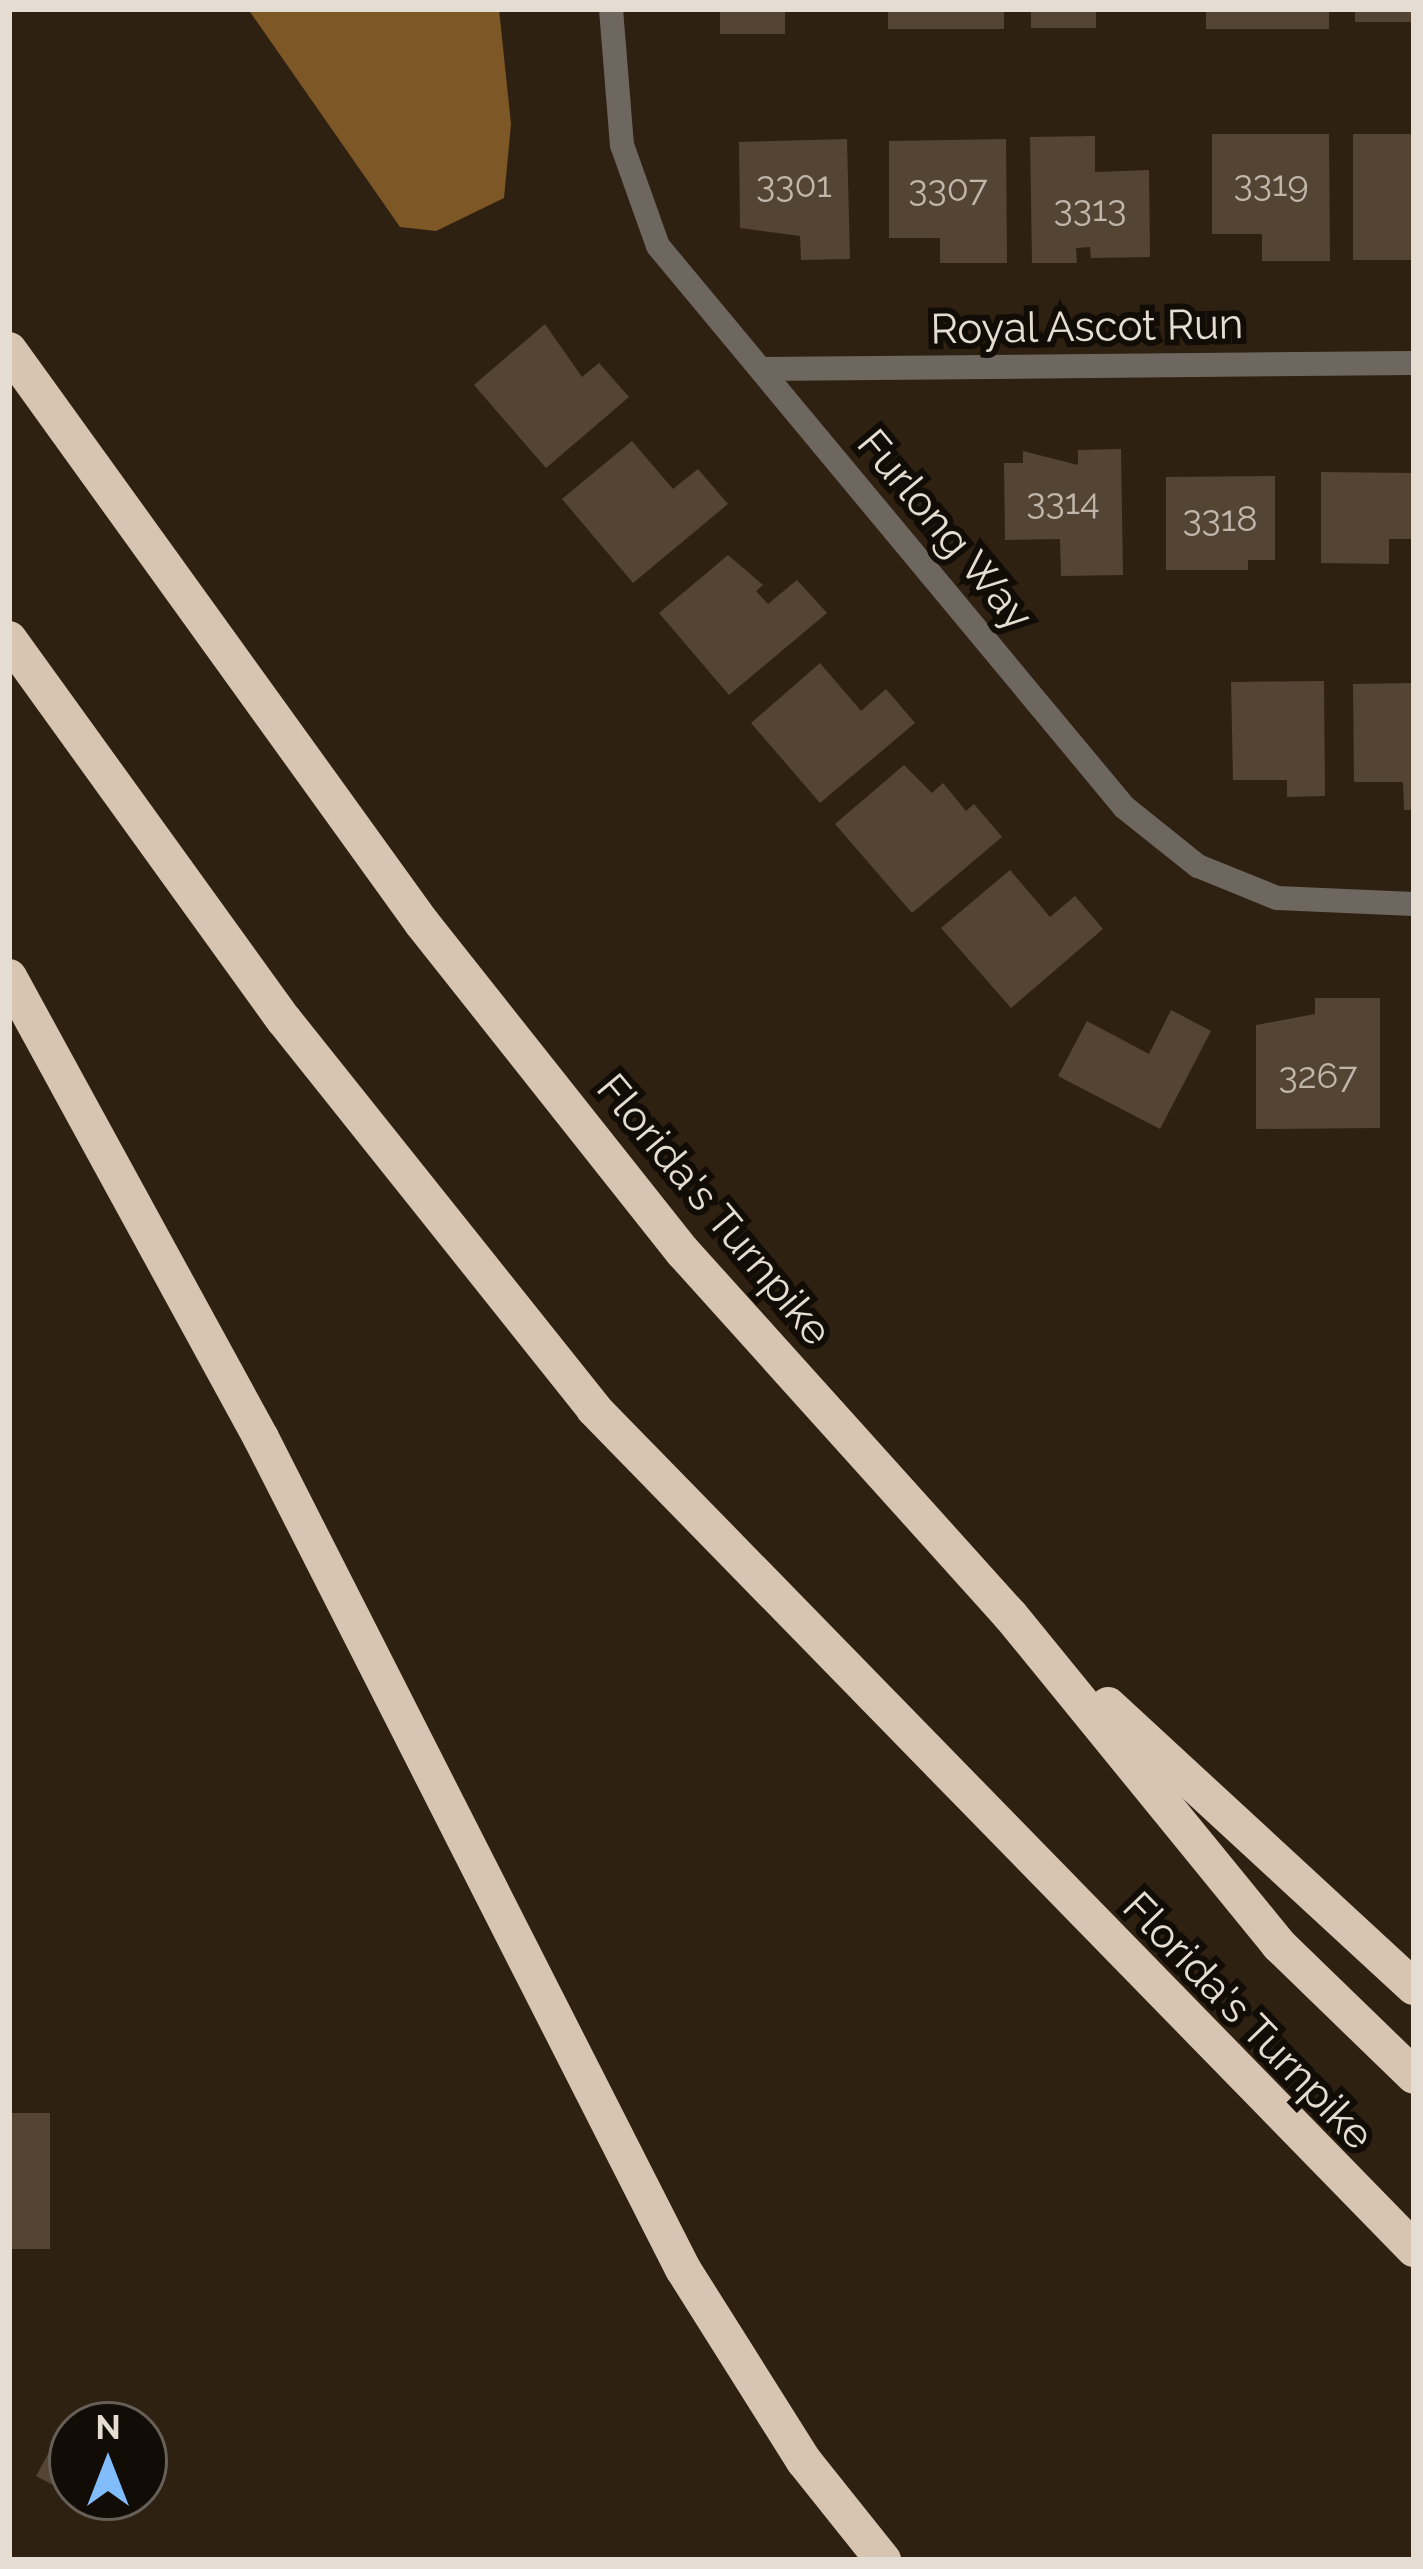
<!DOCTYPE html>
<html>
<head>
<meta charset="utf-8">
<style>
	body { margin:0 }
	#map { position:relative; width:1423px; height:2569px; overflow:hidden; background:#2f2112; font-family:Raleway,sans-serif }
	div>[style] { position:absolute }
	.water>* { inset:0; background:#7d5726 }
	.building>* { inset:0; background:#534434; transform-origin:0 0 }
	.street>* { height:24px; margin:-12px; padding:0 12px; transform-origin:12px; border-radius:12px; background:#6e675f }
	.highway>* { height:36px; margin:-18px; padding:0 18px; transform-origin:18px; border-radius:18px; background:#d7c5b1 }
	span { translate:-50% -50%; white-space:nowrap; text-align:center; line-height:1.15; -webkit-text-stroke:12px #120c06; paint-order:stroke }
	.number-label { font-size:36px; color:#c0b6aa }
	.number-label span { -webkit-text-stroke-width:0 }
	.street-label { font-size:42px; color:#e5dcd2 }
	.frame { position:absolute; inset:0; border:12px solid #e5dcd2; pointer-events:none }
	.north { position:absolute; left:48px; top:2401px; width:120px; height:120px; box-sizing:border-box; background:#120c06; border:3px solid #665f58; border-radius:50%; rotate:0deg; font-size:33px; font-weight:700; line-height:48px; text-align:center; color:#e5dcd2 }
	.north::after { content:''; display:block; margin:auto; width:42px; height:54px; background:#80bdfa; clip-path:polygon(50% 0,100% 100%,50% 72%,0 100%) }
</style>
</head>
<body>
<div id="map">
	<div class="water">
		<div style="clip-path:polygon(248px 9px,499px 9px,511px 124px,504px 198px,436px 231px,400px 227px)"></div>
	</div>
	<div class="building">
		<div style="left:720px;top:9px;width:65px;height:25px"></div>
		<div style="left:888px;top:9px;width:116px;height:20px"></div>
		<div style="left:1031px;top:9px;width:65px;height:19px"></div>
		<div style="left:1206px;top:9px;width:123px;height:20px"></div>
		<div style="left:1355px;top:9px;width:59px;height:13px"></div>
		<div style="clip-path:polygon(1212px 134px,1329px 134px,1330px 261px,1262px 261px,1262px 234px,1212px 234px)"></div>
		<div style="left:1353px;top:134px;width:61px;height:126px"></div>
		<div style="clip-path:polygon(1095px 136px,1095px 172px,1149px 170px,1150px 257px,1091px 258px,1090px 247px,1076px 248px,1077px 263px,1032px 263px,1030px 137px)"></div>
		<div style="clip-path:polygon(847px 139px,850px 259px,801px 260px,800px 236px,740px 228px,739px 142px)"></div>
		<div style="clip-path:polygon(1006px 139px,1007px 263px,940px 263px,940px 238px,889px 238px,889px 141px)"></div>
		<div style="clip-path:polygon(545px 324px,582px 377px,599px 363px,629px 397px,546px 468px,474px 385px)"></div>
		<div style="clip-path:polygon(632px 441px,673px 489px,698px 469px,728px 504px,633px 583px,562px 499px)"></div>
		<div style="clip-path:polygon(1121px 449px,1123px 575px,1061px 576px,1060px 539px,1005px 540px,1004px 463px,1023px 463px,1023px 451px,1078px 465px,1078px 450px)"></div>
		<div style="clip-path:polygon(1321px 472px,1414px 473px,1414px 539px,1389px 539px,1389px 564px,1321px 563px)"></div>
		<div style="clip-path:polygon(1275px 476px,1275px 560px,1248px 560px,1248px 570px,1166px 570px,1166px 477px)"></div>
		<div style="clip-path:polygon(728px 555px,763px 585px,756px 591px,768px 604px,797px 580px,827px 613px,729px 695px,659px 613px)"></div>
		<div style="clip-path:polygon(820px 663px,861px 711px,886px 689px,915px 723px,820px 803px,751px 723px)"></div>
		<div style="clip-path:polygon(1324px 681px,1325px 796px,1287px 797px,1287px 780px,1233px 780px,1231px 682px)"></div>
		<div style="clip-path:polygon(1414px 683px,1414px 810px,1404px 810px,1403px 782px,1354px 782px,1353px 684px)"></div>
		<div style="clip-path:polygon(904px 765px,932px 793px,943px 783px,966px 811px,974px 804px,1002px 837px,912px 913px,835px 824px)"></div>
		<div style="clip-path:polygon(1010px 870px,1050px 917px,1075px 896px,1103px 929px,1011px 1008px,941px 928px)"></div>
		<div style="clip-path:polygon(1315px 998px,1380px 998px,1380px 1128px,1256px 1129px,1256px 1025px,1315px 1014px)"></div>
		<div style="clip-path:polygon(1171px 1010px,1211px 1031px,1160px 1129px,1058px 1076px,1087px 1021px,1149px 1054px)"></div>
		<div style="left:9px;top:2113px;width:41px;height:136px"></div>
		<div style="clip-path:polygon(68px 2417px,82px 2425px,72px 2425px,72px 2495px,36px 2476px)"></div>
	</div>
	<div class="street">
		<div style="left:611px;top:9px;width:136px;rotate:85.4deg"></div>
		<div style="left:622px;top:145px;width:107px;rotate:70.4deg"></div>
		<div style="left:658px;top:246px;width:729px;rotate:50.28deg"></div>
		<div style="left:1124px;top:807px;width:95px;rotate:38.6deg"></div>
		<div style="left:1198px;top:866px;width:85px;rotate:22.1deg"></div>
		<div style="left:1277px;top:898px;width:137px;rotate:2.5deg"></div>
		<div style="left:762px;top:369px;width:652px;rotate:-0.53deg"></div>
	</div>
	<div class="highway">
		<div style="left:9px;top:350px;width:706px;rotate:54.22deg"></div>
		<div style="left:422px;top:923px;width:420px;rotate:51.6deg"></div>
		<div style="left:683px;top:1252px;width:489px;rotate:48deg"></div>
		<div style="left:1010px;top:1615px;width:426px;rotate:50.8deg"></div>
		<div style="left:1279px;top:1945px;width:188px;rotate:44.1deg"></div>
		<div style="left:9px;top:639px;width:470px;rotate:54.2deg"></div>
		<div style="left:284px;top:1020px;width:497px;rotate:51.4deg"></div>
		<div style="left:594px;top:1409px;width:1174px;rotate:45.69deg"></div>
		<div style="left:9px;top:977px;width:525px;rotate:61.34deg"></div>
		<div style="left:261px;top:1438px;width:932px;rotate:63.08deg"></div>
		<div style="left:683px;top:2269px;width:227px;rotate:57.8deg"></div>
		<div style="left:804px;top:2461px;width:127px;rotate:51.4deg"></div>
		<div style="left:1108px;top:1705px;width:416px;rotate:42.7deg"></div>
	</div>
	<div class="number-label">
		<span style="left:1271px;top:184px">3319</span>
		<span style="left:794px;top:185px">3301</span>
		<span style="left:948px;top:189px">3307</span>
		<span style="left:1090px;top:209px">3313</span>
		<span style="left:1063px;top:502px">3314</span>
		<span style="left:1220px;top:519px">3318</span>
		<span style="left:1318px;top:1076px">3267</span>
	</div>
	<div class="street-label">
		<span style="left:1087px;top:327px;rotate:-1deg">Royal Ascot Run</span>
		<span style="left:945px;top:530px;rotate:50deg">Furlong Way</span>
		<span style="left:714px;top:1210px;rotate:50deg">Florida's Turnpike</span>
		<span style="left:1248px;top:2021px;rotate:46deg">Florida's Turnpike</span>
	</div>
	<div class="frame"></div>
	<div class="north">N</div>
</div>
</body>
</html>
